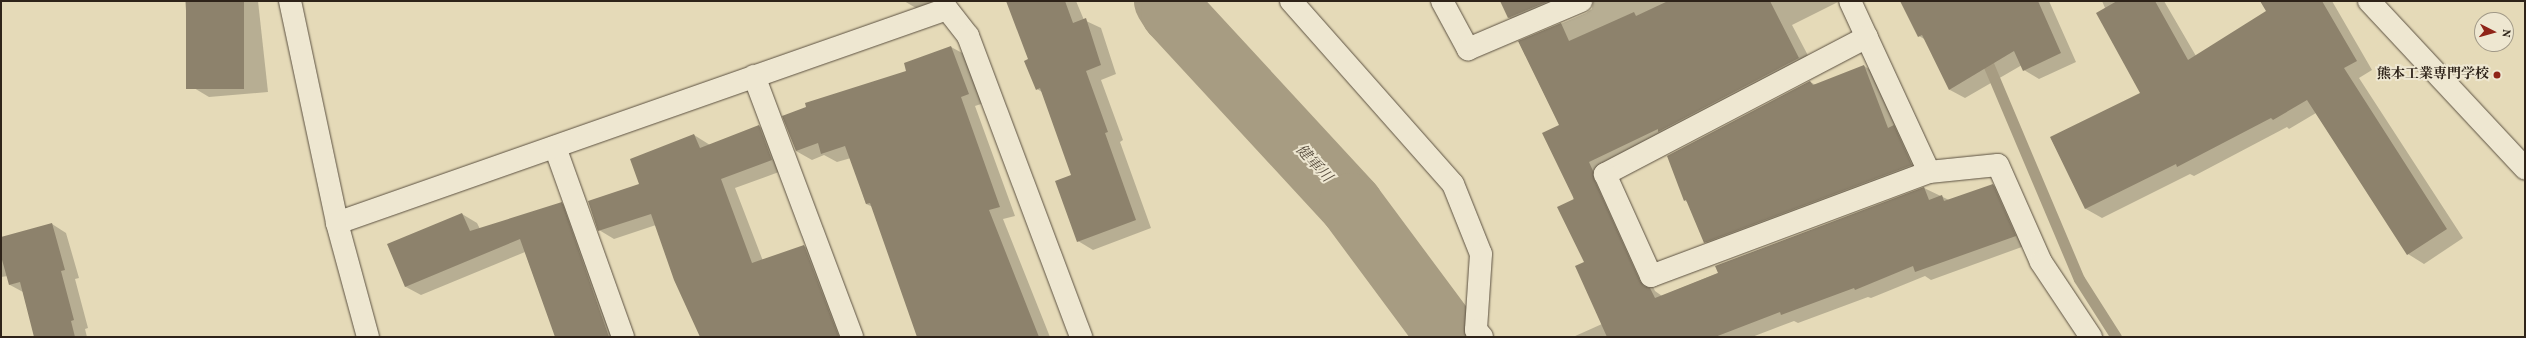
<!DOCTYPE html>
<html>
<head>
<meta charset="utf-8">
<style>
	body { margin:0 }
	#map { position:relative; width:2526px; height:338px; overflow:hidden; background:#e5dab8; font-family:Vollkorn,"Noto Serif JP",serif }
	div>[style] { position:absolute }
	.shadow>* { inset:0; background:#0003 }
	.stream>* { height:11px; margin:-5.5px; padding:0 5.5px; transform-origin:5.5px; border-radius:5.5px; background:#a79c82 }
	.river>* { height:64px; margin:-32px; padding:0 32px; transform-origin:32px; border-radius:32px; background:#a79c82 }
	.building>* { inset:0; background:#8d826c; transform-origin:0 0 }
	.roads { filter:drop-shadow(0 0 1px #5c5141) drop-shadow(0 0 1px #5c5141) }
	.minor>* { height:22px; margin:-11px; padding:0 11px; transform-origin:11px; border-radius:11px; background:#eee7d1 }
	.tertiary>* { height:22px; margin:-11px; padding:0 11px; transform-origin:11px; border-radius:11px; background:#eee7d1 }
	.dots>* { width:11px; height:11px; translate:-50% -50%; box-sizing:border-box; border:2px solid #eee7d1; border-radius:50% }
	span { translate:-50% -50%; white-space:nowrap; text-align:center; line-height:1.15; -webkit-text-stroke:4px #eee7d1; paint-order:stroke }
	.poi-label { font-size:14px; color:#2e2319; font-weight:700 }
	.right { translate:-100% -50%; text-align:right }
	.water-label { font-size:15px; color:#584d3e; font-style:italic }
	.frame { position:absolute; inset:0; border:2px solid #2e2319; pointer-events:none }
	.north { position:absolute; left:2474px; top:12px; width:40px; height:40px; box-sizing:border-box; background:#eee7d1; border:1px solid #a19987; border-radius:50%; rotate:96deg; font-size:11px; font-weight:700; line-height:16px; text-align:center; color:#2e2319 }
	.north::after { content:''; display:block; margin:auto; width:14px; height:18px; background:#8f2418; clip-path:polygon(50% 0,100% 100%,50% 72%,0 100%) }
</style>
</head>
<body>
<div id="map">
	<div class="shadow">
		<div style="clip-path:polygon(185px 1px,258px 1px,268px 92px,209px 97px,194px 88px)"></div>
		<div style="clip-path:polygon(904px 1px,936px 1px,916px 8px)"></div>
		<div style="clip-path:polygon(1007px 1px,1076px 1px,1084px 20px,1101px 28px,1116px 74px,1101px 80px,1123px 140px,1120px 142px,1151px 228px,1093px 250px,1078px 241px,1073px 176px,1042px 92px,1037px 89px,1029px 59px)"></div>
		<div style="clip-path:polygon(1501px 1px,1584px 1px,1524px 27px,1509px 18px)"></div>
		<div style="clip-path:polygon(1593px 1px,1840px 1px,1792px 25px,1814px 67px,1604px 171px,1609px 189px,1655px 291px,1662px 296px,1924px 188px,1949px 200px,1993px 185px,2008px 194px,2030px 244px,1931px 280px,1925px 276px,1871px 298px,1868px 297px,1798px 323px,1794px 321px,1752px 337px,1573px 337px,1602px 324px,1585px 262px,1560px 126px,1519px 42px,1586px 13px,1592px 9px)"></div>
		<div style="clip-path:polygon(1901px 1px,2049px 1px,2076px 62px,2039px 79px,2024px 70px,2022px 65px,1965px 98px,1950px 90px,1926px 40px,1919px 36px)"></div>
		<div style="clip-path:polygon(2102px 1px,2164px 1px,2196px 56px,2268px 12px,2261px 1px,2332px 1px,2372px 70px,2359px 78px,2463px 238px,2424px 264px,2408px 254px,2316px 113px,2289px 129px,2287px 127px,2194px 176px,2190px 174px,2102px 218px,2086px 209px,2051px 138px,2142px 94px)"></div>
		<div style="clip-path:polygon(951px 47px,966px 55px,984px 103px,975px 106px,1015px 216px,1003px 219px,1050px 337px,918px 337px,873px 207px,866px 204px,851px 158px,837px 162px,824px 155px,812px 160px,796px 151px,908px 72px)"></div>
		<div style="clip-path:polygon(1864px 66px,1879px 75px,1927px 174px,1721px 251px,1705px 242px,1688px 202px,1685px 201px,1810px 82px,1816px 85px)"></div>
		<div style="clip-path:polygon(759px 126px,774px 135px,787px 169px,735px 188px,763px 261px,804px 246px,819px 255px,850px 337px,701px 337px,656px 225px,614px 239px,599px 230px,641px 184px,694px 135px,710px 145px)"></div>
		<div style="clip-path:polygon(561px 203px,577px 212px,620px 337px,556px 337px,525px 252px,421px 295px,406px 287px,389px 244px,462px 214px,477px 223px,480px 229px)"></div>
		<div style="clip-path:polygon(52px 224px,66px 233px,79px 278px,75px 279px,88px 328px,85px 329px,87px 337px,35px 337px,23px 292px,10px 285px,8px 276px,1px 277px,1px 238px)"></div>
	</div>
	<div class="stream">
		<div style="left:1983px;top:52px;width:246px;rotate:67.1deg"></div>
		<div style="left:2079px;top:279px;width:69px;rotate:57.5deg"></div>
	</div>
	<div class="river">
		<div style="left:1166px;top:1px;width:13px;rotate:58deg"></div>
		<div style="left:1173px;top:12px;width:263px;rotate:47.3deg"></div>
		<div style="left:1351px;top:205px;width:164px;rotate:53.4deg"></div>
	</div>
	<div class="building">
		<div style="left:186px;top:1px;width:58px;height:88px"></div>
		<div style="clip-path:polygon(1006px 1px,1065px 1px,1073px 23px,1086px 18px,1101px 65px,1086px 71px,1108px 132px,1105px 133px,1136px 220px,1077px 242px,1055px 181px,1071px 175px,1040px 88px,1036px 90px,1024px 61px,1028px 59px)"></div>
		<div style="clip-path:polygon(1500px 1px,1549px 1px,1508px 18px)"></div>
		<div style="clip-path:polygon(1668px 1px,1770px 1px,1799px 58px,1658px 132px,1658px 129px,1589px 162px,1593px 171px,1594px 179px,1640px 281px,1644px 286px,1650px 288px,1655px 298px,1718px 273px,1715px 266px,1924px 187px,1929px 200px,1942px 195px,1944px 201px,1993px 184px,2016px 236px,1915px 272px,1913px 266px,1855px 290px,1854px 288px,1781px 315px,1780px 312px,1715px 337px,1607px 337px,1575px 266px,1584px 262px,1557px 207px,1574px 199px,1542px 133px,1559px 125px,1518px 41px,1561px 23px,1569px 41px,1634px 12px,1636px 16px)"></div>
		<div style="clip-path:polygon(1900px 1px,2038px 1px,2061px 53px,2023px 71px,2014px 51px,1949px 90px,1922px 35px,1918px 37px)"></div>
		<div style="clip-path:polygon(2117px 1px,2155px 1px,2188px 60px,2266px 11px,2260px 1px,2322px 1px,2357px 61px,2344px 68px,2447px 229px,2407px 255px,2307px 100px,2273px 120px,2271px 118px,2177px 167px,2176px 164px,2085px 209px,2050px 137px,2140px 93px,2096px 13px)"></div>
		<div style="clip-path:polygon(951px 46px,969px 94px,961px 97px,1000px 207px,989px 210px,1039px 337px,917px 337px,870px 203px,866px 204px,845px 146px,821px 154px,818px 143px,796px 151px,782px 116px,806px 107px,805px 103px,906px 71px,904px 63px)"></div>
		<div style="clip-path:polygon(1864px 65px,1888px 128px,1894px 125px,1912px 165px,1704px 243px,1686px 200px,1684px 201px,1667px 156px,1810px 81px,1813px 85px)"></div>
		<div style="clip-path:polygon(759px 125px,772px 160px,721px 179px,752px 263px,804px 245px,839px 337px,700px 337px,674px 280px,651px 214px,598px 231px,588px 201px,639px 184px,630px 159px,694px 134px,700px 148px)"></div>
		<div style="clip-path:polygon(562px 202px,609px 337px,555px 337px,520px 239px,405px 287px,387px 244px,462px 213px,470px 231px)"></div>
		<div style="clip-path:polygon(52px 223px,65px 270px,61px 271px,74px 320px,71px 321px,75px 337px,34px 337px,20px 282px,9px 285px,1px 256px,1px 237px)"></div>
	</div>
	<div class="roads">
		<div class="minor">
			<div style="left:290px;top:1px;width:227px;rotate:78deg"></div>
			<div style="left:337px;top:223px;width:118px;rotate:74.8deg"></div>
			<div style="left:1291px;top:1px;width:244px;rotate:48.5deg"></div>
			<div style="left:1453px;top:184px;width:75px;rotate:68.2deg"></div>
			<div style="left:1481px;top:254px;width:76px;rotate:93.8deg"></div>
			<div style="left:1476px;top:330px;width:9px;rotate:49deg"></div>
			<div style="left:1442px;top:1px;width:55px;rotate:61.6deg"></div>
			<div style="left:1468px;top:49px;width:123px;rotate:-23deg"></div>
			<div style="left:1850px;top:1px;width:188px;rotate:65.2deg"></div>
			<div style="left:1929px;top:172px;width:69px;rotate:-5.8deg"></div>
			<div style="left:1998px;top:165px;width:106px;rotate:66.1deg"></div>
			<div style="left:2041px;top:262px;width:90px;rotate:56.3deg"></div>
			<div style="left:1867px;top:37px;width:296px;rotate:152.4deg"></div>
			<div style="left:1605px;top:174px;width:112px;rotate:65.7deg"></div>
			<div style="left:1651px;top:276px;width:297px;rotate:-20.5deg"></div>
			<div style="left:754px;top:76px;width:279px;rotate:69.4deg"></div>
			<div style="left:555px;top:147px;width:202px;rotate:70.3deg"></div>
			<div style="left:337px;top:223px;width:646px;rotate:-19.33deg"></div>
			<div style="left:947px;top:9px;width:34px;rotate:52deg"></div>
			<div style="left:968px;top:36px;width:322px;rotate:69.4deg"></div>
		</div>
		<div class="tertiary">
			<div style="left:2369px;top:1px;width:229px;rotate:47deg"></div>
		</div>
	</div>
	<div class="dots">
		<div style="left:2497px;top:75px;background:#8f2418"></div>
	</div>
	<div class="poi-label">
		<span class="right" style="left:2489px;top:75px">熊本工業専門学校</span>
	</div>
	<div class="water-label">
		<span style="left:1313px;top:164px;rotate:47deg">健軍川</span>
	</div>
	<div class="frame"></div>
	<div class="north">N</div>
</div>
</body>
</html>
